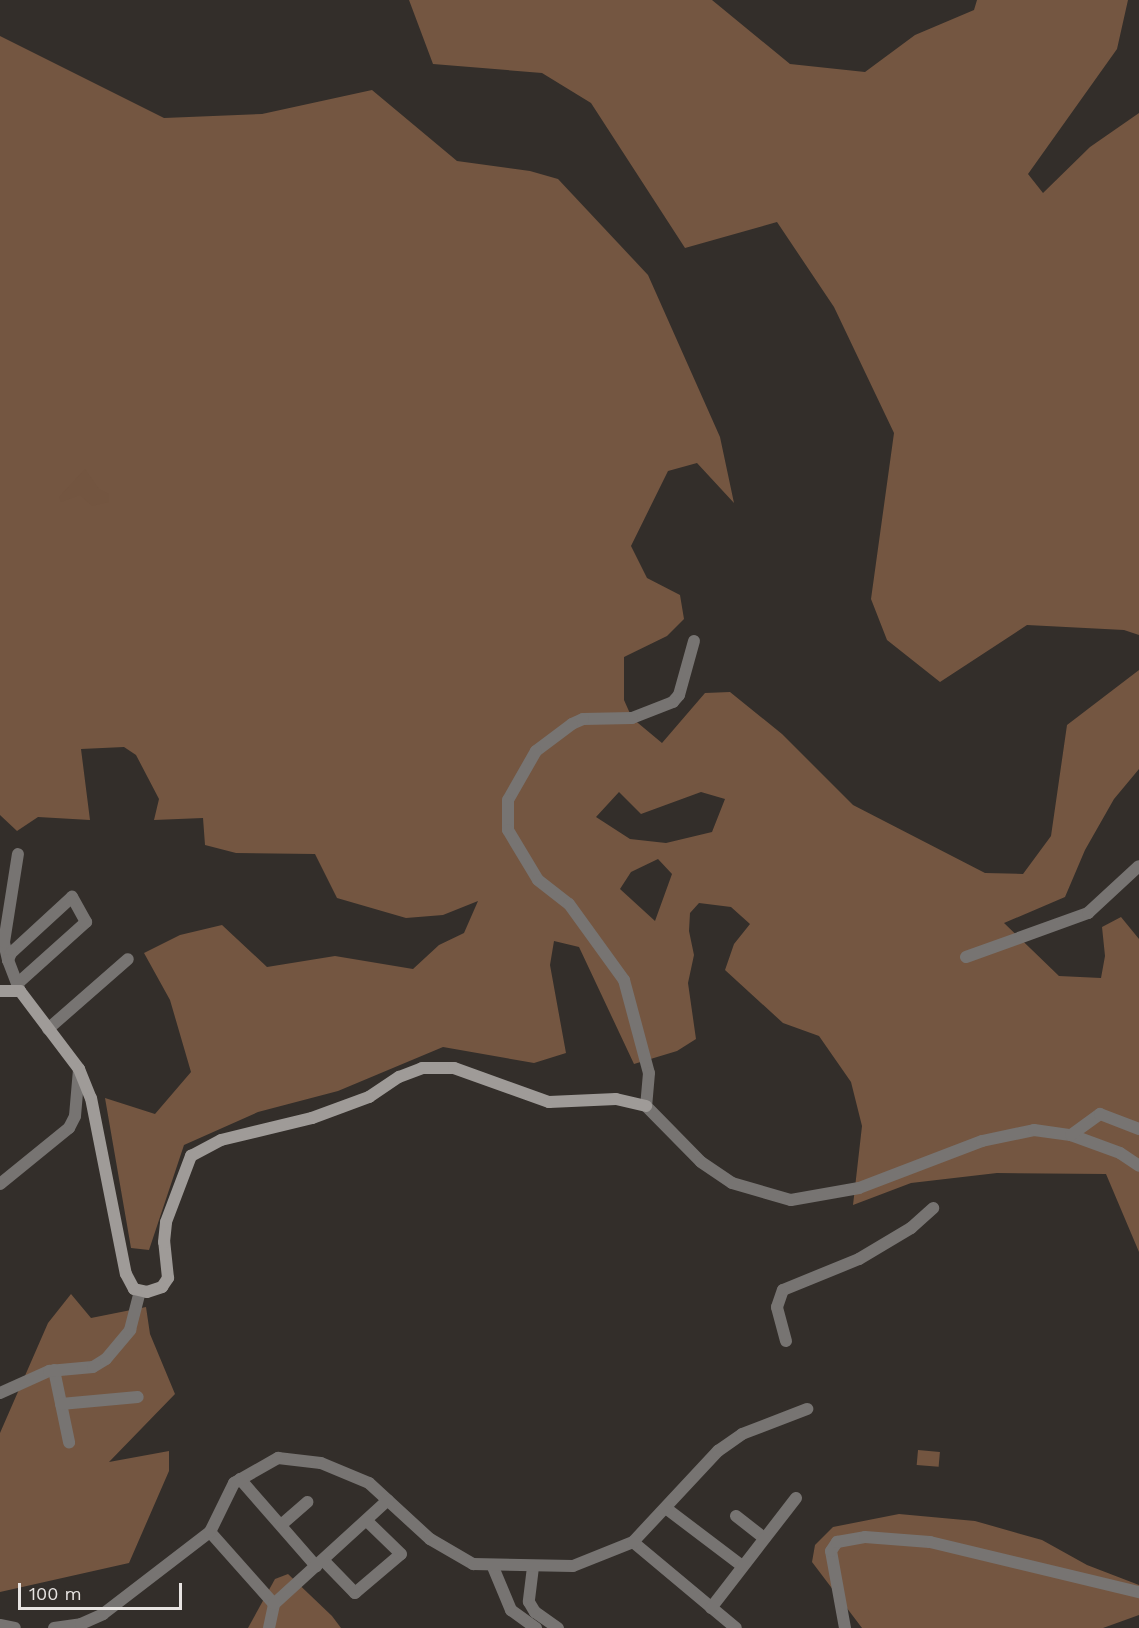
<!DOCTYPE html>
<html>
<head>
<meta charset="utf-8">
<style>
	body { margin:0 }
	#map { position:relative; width:1139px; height:1628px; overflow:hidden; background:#332e2a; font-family:"Work Sans",sans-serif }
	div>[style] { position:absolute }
	.forest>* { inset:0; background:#745641 }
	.water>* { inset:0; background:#735540; transform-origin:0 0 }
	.street>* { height:12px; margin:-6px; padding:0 6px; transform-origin:6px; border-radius:6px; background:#777472 }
	.secondary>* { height:12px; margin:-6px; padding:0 6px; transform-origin:6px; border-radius:6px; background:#9f9b98 }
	span { translate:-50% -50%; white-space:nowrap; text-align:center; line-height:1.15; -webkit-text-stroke:6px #332e2a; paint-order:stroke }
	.scale { position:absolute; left:18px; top:1583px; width:164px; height:27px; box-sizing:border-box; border:3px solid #e8e4e2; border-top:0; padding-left:8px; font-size:18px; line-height:21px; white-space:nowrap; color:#e8e4e2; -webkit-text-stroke:4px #332e2a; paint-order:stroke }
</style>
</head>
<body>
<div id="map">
	<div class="forest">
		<div style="clip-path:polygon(409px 0,712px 0,790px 64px,865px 72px,915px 35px,974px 10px,977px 0,1128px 0,1117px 49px,1028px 174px,1043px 193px,1090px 147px,1139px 113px,1139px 635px,1124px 630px,1027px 625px,940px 682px,887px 640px,871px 599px,894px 433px,834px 307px,777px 222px,685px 248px,591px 103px,542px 73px,433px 64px)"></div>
		<div style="clip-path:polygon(evenodd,0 36px,164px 118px,262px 114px,372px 90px,457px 161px,530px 171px,558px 179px,648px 275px,720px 437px,734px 503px,697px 463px,668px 471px,631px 546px,647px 578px,680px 595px,684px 619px,667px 636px,624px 657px,624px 700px,632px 718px,662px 743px,705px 693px,730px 692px,782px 734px,853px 805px,985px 873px,1023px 874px,1051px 836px,1067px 725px,1139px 670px,1139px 769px,1114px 799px,1085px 850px,1065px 897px,1004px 923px,1059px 976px,1101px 978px,1105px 956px,1102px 927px,1121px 917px,1139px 939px,1139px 1252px,1106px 1174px,997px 1173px,911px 1183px,853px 1205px,862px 1126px,851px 1082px,819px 1036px,783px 1023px,725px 970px,734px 944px,750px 924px,731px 907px,699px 903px,690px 913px,689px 931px,694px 955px,688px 983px,696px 1039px,677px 1051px,634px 1064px,579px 947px,554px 941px,550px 965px,566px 1053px,534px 1063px,443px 1047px,338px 1091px,258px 1112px,184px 1145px,149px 1250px,131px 1248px,105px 1098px,155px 1114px,191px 1072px,170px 1000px,144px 953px,180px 935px,222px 925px,267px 967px,335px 956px,413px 969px,439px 945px,464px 933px,478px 901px,443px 915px,406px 918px,337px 898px,315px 854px,236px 853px,205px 845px,203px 818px,154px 820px,159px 799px,136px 755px,124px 747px,81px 749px,90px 820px,38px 817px,17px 831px,0 815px,0 36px,619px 792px,641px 814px,701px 792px,725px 799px,712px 832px,666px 843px,630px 839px,596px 817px,619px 792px,0 36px,658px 859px,672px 874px,655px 921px,620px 889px,631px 872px,658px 859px)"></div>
		<div style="clip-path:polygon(71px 1294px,91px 1318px,146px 1307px,150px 1334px,175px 1394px,109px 1462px,169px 1451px,169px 1471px,129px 1563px,0 1592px,0 1433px,48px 1323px)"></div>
		<div style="clip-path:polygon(899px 1514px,975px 1521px,1042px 1540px,1087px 1565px,1139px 1585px,1139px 1615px,1103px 1628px,862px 1628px,812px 1562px,815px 1545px,833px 1527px)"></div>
		<div style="clip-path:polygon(288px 1574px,332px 1616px,341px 1628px,248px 1628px,275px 1579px)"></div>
	</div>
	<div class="water">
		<div style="clip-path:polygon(85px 469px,99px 489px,109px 494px,109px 502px,92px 506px,80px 495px,61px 502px,59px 497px)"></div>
		<div style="left:918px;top:1450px;width:22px;height:15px;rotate:5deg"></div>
	</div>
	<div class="street">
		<div style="left:694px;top:641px;width:56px;rotate:105.5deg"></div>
		<div style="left:679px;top:695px;width:9px;rotate:131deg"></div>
		<div style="left:673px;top:702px;width:44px;rotate:158.7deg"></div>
		<div style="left:632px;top:718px;width:49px;rotate:178.8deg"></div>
		<div style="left:583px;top:719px;width:12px;rotate:156deg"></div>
		<div style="left:572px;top:724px;width:45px;rotate:143.1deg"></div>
		<div style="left:536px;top:751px;width:56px;rotate:119.7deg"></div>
		<div style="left:508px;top:800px;width:30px;rotate:90deg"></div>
		<div style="left:508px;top:830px;width:58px;rotate:59deg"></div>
		<div style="left:538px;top:880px;width:39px;rotate:38deg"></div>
		<div style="left:569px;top:904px;width:94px;rotate:54.1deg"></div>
		<div style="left:624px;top:980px;width:96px;rotate:75deg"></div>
		<div style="left:649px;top:1073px;width:33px;rotate:95deg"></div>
		<div style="left:646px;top:1106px;width:78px;rotate:45.5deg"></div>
		<div style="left:701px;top:1162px;width:37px;rotate:34deg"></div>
		<div style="left:732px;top:1183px;width:61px;rotate:16.1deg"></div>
		<div style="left:791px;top:1200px;width:69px;rotate:-10deg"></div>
		<div style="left:859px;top:1188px;width:132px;rotate:-20.9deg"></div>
		<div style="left:982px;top:1141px;width:53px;rotate:-11.9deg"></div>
		<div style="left:1034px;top:1130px;width:37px;rotate:8deg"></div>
		<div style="left:1071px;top:1135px;width:52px;rotate:20.2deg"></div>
		<div style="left:1120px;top:1153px;width:23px;rotate:34deg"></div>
		<div style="left:966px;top:957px;width:130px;rotate:-19.8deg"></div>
		<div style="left:1088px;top:913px;width:69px;rotate:-42.7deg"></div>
		<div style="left:8px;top:960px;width:18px;rotate:-103deg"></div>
		<div style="left:4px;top:942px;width:89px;rotate:-81deg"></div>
		<div style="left:17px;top:984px;width:93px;rotate:-41.9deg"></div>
		<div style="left:86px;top:922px;width:29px;rotate:-119deg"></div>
		<div style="left:72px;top:897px;width:83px;rotate:137.4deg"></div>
		<div style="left:11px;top:953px;width:8px;rotate:113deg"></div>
		<div style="left:8px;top:960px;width:33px;rotate:69deg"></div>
		<div style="left:48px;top:1029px;width:106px;rotate:-41.2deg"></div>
		<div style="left:1071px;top:1135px;width:36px;rotate:-36deg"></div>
		<div style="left:1100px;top:1114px;width:42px;rotate:21deg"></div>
		<div style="left:0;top:1184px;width:89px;rotate:-39.1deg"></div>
		<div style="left:69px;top:1128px;width:13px;rotate:-63deg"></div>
		<div style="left:75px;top:1116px;width:47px;rotate:-85.1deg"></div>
		<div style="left:786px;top:1341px;width:35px;rotate:-105deg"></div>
		<div style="left:777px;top:1307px;width:18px;rotate:-71deg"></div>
		<div style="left:783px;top:1290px;width:82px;rotate:-22.2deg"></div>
		<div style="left:859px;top:1259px;width:61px;rotate:-30.8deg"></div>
		<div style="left:911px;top:1228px;width:30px;rotate:-42deg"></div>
		<div style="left:54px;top:1370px;width:74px;rotate:78.2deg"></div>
		<div style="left:0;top:1393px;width:54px;rotate:-24.2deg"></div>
		<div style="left:49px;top:1371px;width:44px;rotate:-5.2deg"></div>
		<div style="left:93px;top:1367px;width:15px;rotate:-32deg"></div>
		<div style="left:106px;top:1359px;width:38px;rotate:-50deg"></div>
		<div style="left:130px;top:1330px;width:40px;rotate:-75.6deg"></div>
		<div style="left:61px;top:1404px;width:77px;rotate:-5.2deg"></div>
		<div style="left:240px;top:1479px;width:116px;rotate:48.9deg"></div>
		<div style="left:667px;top:1509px;width:94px;rotate:37.2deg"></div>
		<div style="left:736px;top:1516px;width:36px;rotate:38deg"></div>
		<div style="left:281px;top:1525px;width:35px;rotate:-41deg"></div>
		<div style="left:210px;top:1532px;width:96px;rotate:48.4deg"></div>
		<div style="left:633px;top:1542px;width:134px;rotate:39.9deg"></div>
		<div style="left:323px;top:1560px;width:46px;rotate:45.9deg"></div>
		<div style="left:355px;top:1593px;width:60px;rotate:-40.3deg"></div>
		<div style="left:401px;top:1554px;width:46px;rotate:-135.9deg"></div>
		<div style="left:493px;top:1567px;width:47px;rotate:67.3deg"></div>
		<div style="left:511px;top:1610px;width:31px;rotate:36deg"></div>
		<div style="left:533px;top:1567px;width:35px;rotate:97deg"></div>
		<div style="left:529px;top:1602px;width:12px;rotate:59deg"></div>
		<div style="left:535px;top:1612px;width:28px;rotate:35deg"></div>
		<div style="left:711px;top:1608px;width:139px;rotate:-52.3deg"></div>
		<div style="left:0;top:1625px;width:15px;rotate:11deg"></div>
		<div style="left:54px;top:1628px;width:27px;rotate:-8deg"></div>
		<div style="left:81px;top:1624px;width:24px;rotate:-24deg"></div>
		<div style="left:103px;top:1614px;width:135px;rotate:-37.5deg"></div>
		<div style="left:210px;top:1532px;width:55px;rotate:-63.9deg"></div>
		<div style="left:234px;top:1483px;width:51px;rotate:-29.6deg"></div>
		<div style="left:278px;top:1458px;width:43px;rotate:6.6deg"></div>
		<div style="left:321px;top:1463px;width:52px;rotate:22.6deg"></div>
		<div style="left:369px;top:1483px;width:83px;rotate:42.6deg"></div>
		<div style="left:430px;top:1539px;width:50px;rotate:30.2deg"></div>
		<div style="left:473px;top:1564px;width:100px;rotate:1.1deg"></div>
		<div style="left:573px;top:1566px;width:65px;rotate:-21.8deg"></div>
		<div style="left:633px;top:1542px;width:125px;rotate:-47deg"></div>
		<div style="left:718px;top:1451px;width:29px;rotate:-35deg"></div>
		<div style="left:742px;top:1434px;width:70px;rotate:-21deg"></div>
		<div style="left:269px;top:1628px;width:25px;rotate:-78deg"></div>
		<div style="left:274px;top:1604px;width:154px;rotate:-42.4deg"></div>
		<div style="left:845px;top:1628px;width:78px;rotate:-100.3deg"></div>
		<div style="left:831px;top:1551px;width:11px;rotate:-56deg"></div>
		<div style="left:837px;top:1542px;width:28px;rotate:-10deg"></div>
		<div style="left:865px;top:1537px;width:65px;rotate:4.4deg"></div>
		<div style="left:930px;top:1542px;width:215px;rotate:13.5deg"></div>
	</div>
	<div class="secondary">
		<div style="left:0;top:991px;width:20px"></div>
		<div style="left:20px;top:991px;width:98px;rotate:52.9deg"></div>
		<div style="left:79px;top:1069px;width:31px;rotate:68deg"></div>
		<div style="left:91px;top:1098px;width:179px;rotate:78.8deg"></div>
		<div style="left:126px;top:1274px;width:17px;rotate:62deg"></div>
		<div style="left:134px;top:1289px;width:13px;rotate:13deg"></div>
		<div style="left:147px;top:1292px;width:16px;rotate:-18deg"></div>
		<div style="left:162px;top:1287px;width:11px;rotate:-56deg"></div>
		<div style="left:168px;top:1278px;width:36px;rotate:-96deg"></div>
		<div style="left:164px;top:1242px;width:20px;rotate:-84deg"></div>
		<div style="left:166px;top:1222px;width:71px;rotate:-69.3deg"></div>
		<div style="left:191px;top:1156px;width:34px;rotate:-28deg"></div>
		<div style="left:221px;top:1140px;width:94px;rotate:-13.6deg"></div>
		<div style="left:312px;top:1118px;width:61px;rotate:-20.2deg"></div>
		<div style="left:369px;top:1097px;width:36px;rotate:-34deg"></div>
		<div style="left:399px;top:1077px;width:25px;rotate:-21deg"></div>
		<div style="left:422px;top:1068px;width:32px"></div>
		<div style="left:454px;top:1068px;width:101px;rotate:19.7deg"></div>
		<div style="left:549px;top:1102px;width:67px;rotate:-2.6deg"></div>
		<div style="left:616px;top:1099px;width:31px;rotate:13deg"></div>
	</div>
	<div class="scale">100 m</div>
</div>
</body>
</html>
